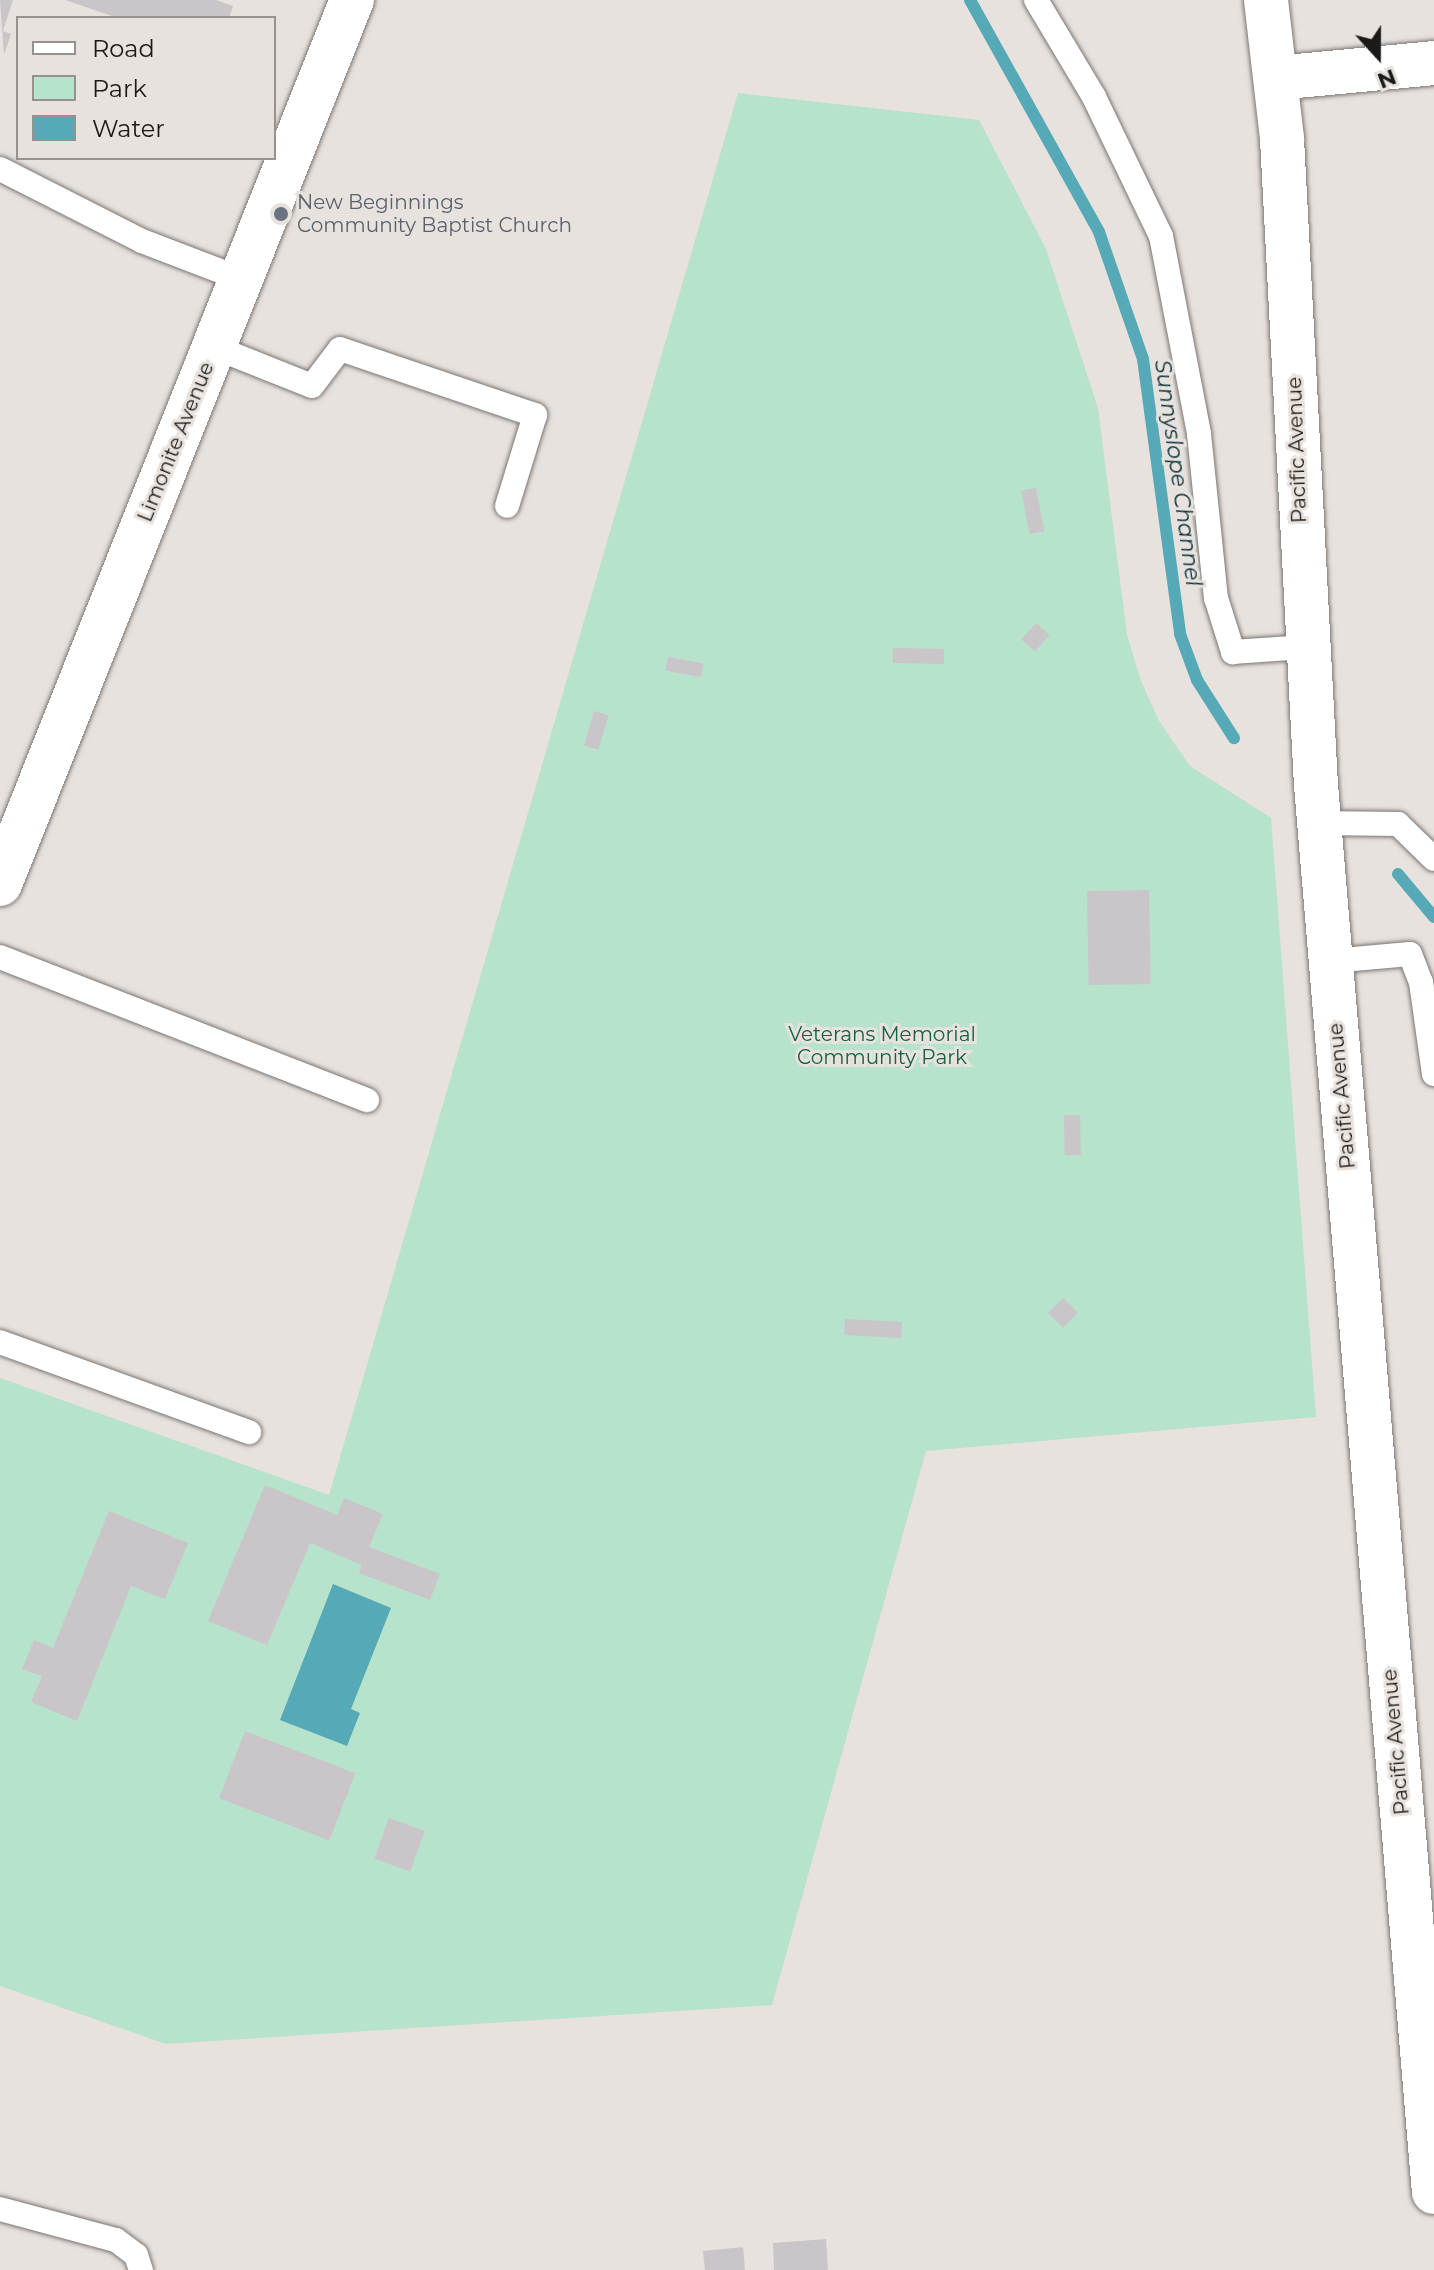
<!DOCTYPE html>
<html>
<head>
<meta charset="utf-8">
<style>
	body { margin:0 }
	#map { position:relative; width:1434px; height:2270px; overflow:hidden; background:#e7e2de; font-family:Montserrat,sans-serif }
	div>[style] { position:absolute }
	.green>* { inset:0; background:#b7e2cb }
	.water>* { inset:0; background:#56a9b6 }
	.stream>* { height:12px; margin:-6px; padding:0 6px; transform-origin:6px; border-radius:6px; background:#56a9b6 }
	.building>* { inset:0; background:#cac5c9; transform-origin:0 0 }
	.roads { filter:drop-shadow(0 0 2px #7b7673) drop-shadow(0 0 2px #7b7673) }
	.lane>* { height:24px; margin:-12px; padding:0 12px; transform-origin:12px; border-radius:12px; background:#fff }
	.street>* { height:44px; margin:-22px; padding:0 22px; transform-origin:22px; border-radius:22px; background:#fff }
	.secondary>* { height:44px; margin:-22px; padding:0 22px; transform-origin:22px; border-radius:22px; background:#fff }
	.primary>* { height:44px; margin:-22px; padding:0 22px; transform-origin:22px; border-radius:22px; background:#fff }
	.dots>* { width:22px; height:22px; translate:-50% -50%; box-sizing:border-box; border:4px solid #e7e2de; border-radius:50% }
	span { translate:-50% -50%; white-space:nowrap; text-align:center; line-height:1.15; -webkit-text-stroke:6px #e7e2de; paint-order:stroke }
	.worship-label { font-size:20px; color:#5b616d }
	.left { translate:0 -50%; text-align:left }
	.street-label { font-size:20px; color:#1c1a19 }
	.park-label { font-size:20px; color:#146344 }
	.water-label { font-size:22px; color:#0b343a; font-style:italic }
	.legend { position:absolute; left:16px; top:16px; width:260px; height:144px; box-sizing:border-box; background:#e7e2de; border:2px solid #96928f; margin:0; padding:10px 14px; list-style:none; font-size:24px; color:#1c1a19 }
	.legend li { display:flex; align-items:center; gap:16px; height:40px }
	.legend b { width:40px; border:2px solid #96928f }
	.north { position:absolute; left:1338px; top:16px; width:80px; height:80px; -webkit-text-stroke:6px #e7e2de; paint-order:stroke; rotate:159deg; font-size:22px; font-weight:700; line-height:32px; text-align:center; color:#1c1a19 }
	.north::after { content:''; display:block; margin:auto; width:28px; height:36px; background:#1c1a19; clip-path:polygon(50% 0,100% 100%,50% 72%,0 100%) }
</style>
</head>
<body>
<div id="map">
	<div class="green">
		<div style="clip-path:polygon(738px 93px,979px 120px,1046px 249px,1098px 408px,1127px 635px,1141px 681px,1159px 721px,1190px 766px,1271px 818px,1316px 1417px,926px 1451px,772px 2005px,166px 2044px,0 1986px,0 1378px,329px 1495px)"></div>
	</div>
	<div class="water">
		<div style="clip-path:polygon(333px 1584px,391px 1608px,351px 1709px,360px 1713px,347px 1746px,280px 1720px)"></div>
	</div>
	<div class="stream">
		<div style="left:970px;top:0;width:265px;rotate:60.9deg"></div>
		<div style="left:1099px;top:232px;width:134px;rotate:70.9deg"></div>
		<div style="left:1143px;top:359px;width:277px;rotate:82.3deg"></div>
		<div style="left:1180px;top:634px;width:49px;rotate:69.7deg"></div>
		<div style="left:1197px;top:680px;width:69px;rotate:57.5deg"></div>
		<div style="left:1398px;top:874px;width:56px;rotate:50.1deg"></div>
	</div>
	<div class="building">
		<div style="clip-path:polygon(0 0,13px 0,3px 31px,11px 34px,4px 55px)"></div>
		<div style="clip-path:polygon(65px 0,216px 0,233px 6px,229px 18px,118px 18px)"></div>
		<div style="left:1036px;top:488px;width:44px;height:15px;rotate:79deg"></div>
		<div style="left:1036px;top:623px;width:18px;height:22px;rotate:41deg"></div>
		<div style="left:893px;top:648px;width:51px;height:15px;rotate:1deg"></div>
		<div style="left:668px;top:657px;width:36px;height:14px;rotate:10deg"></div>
		<div style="left:594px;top:711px;width:15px;height:36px;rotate:16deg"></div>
		<div style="left:1149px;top:890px;width:94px;height:62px;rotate:89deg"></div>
		<div style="left:1080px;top:1115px;width:40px;height:16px;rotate:89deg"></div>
		<div style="left:1063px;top:1298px;width:21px;height:21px;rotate:45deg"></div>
		<div style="left:845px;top:1319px;width:57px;height:16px;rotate:3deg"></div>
		<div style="clip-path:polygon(265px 1485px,337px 1515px,344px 1498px,383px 1514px,369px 1547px,440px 1574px,430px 1600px,359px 1573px,362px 1565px,310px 1543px,267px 1645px,208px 1621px)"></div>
		<div style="clip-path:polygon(109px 1511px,188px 1543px,165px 1599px,131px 1586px,77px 1721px,31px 1702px,42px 1676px,22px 1669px,34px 1640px,53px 1648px)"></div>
		<div style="left:245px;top:1731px;width:118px;height:72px;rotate:21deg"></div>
		<div style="left:389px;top:1818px;width:38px;height:43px;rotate:20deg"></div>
		<div style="clip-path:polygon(826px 2239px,828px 2270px,774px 2270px,773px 2243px)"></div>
		<div style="clip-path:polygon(743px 2247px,745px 2270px,705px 2270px,703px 2251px)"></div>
	</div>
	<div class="roads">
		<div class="lane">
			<div style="left:1036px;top:0;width:113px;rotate:59.1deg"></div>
			<div style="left:1094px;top:97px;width:154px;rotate:64.3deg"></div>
			<div style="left:1161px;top:236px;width:202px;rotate:79.1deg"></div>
			<div style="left:1199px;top:434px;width:165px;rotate:84.1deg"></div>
			<div style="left:1216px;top:598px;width:57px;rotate:72.5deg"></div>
			<div style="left:1233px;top:652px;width:74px;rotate:-3.9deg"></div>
			<div style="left:0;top:169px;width:159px;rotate:26.9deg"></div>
			<div style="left:142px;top:241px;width:106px;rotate:21deg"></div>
			<div style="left:214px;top:347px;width:105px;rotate:21.7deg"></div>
			<div style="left:312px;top:386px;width:46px;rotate:-52.9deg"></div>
			<div style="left:340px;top:349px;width:206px;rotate:18.7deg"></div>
			<div style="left:535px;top:415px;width:95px;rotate:107.1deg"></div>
			<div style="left:1320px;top:823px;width:78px;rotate:0.7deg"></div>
			<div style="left:1398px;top:824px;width:50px;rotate:44.2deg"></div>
			<div style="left:0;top:957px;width:394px;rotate:21.3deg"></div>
			<div style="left:1331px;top:961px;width:79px;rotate:-5.1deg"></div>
			<div style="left:1410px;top:954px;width:30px;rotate:69deg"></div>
			<div style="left:1421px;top:982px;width:93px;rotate:82deg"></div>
			<div style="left:0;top:1342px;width:265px;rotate:19.9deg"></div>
			<div style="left:0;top:2209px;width:120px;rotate:15deg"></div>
			<div style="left:116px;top:2240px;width:25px;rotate:37deg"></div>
			<div style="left:136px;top:2255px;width:16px;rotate:72deg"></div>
		</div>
		<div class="street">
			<div style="left:1276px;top:78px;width:159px;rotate:-5.4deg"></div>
		</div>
		<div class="secondary">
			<div style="left:1266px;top:0;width:140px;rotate:83.4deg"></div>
			<div style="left:1282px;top:139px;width:647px;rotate:86.99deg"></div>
			<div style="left:1316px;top:785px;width:1412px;rotate:85.21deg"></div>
		</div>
		<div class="primary">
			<div style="left:0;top:884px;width:952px;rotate:-68.29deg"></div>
		</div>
	</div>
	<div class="dots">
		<div style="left:281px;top:214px;background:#6b7280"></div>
	</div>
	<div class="worship-label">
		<span class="left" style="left:297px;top:214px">New Beginnings<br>Community Baptist Church</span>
	</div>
	<div class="street-label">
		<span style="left:176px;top:442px;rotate:-68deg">Limonite Avenue</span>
		<span style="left:1297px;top:450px;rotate:-92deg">Pacific Avenue</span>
		<span style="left:1342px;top:1096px;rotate:-95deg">Pacific Avenue</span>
		<span style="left:1396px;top:1742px;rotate:-95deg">Pacific Avenue</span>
	</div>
	<div class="park-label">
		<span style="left:882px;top:1046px">Veterans Memorial<br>Community Park</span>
	</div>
	<div class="water-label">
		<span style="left:1178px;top:473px;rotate:82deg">Sunnyslope Channel</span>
	</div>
	<ul class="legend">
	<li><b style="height:10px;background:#fff"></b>Road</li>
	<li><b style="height:22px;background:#b7e2cb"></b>Park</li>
	<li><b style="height:22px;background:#56a9b6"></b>Water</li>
	</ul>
	<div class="north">N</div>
</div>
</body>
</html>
